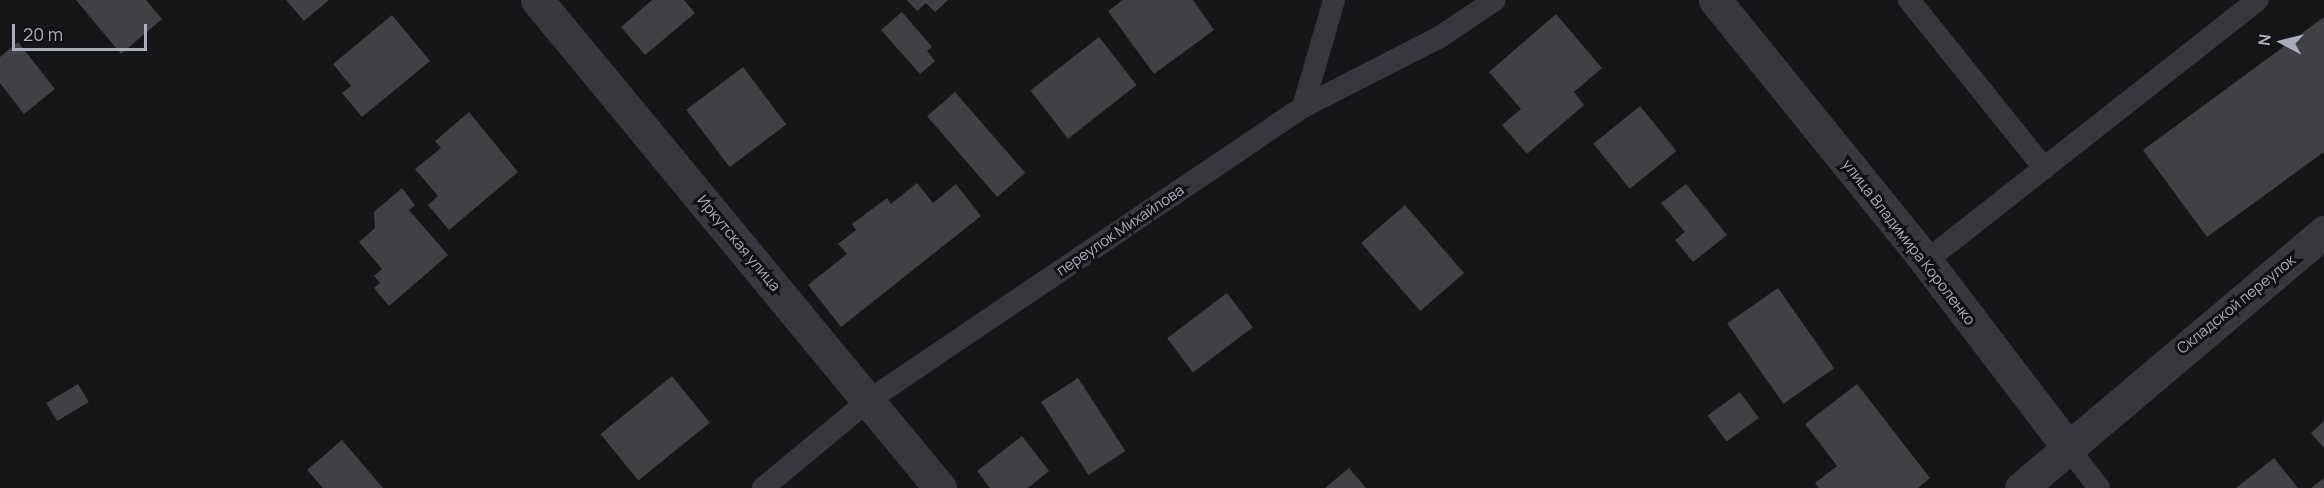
<!DOCTYPE html>
<html>
<head>
<meta charset="utf-8">
<style>
	body { margin:0 }
	#map { position:relative; width:2324px; height:488px; overflow:hidden; background:#161618; font-family:Manrope,sans-serif }
	div>[style] { position:absolute }
	.building>* { inset:0; background:#404145; transform-origin:0 0 }
	.service>* { height:22px; margin:-11px; padding:0 11px; transform-origin:11px; border-radius:11px; background:#37383d }
	.tertiary>* { height:33px; margin:-16.5px; padding:0 16.5px; transform-origin:16.5px; border-radius:16.5px; background:#37383d }
	span { translate:-50% -50%; white-space:nowrap; text-align:center; line-height:1.15; -webkit-text-stroke:6px #111113; paint-order:stroke }
	.street-label { font-size:15px; color:#a8adb8 }
	.north { position:absolute; left:2252px; top:12px; width:60px; height:60px; -webkit-text-stroke:4px #111113; paint-order:stroke; rotate:277deg; font-size:16px; font-weight:700; line-height:24px; text-align:center; color:#a8adb8 }
	.north::after { content:''; display:block; margin:auto; width:21px; height:27px; background:#a8adb8; clip-path:polygon(50% 0,100% 100%,50% 72%,0 100%) }
	.scale { position:absolute; left:12px; top:24px; width:135px; height:27px; box-sizing:border-box; border:3px solid #a8adb8; border-top:0; padding-left:8px; font-size:18px; line-height:21px; white-space:nowrap; color:#a8adb8; -webkit-text-stroke:4px #111113; paint-order:stroke }
</style>
</head>
<body>
<div id="map">
	<div class="building">
		<div style="clip-path:polygon(76px 0,146px 0,162px 19px,121px 54px)"></div>
		<div style="clip-path:polygon(286px 0,329px 0,304px 21px)"></div>
		<div style="clip-path:polygon(652px 0,684px 0,695px 13px,645px 55px,621px 27px)"></div>
		<div style="clip-path:polygon(907px 0,948px 0,935px 12px,926px 3px,917px 11px)"></div>
		<div style="clip-path:polygon(1123px 0,1193px 0,1214px 30px,1154px 74px,1108px 11px)"></div>
		<div style="clip-path:polygon(902px 12px,932px 47px,927px 51px,935px 61px,920px 74px,881px 30px)"></div>
		<div style="clip-path:polygon(1556px 14px,1602px 68px,1574px 92px,1584px 105px,1527px 154px,1502px 125px,1521px 109px,1489px 72px)"></div>
		<div style="clip-path:polygon(392px 15px,430px 61px,362px 117px,342px 93px,351px 86px,333px 64px)"></div>
		<div style="clip-path:polygon(2324px 17px,2324px 152px,2207px 237px,2143px 150px)"></div>
		<div style="left:1099px;top:37px;width:61px;height:87px;rotate:52deg"></div>
		<div style="clip-path:polygon(18px 42px,55px 89px,24px 114px,0 83px,0 57px)"></div>
		<div style="left:743px;top:67px;width:72px;height:71px;rotate:53deg"></div>
		<div style="left:955px;top:92px;width:107px;height:37px;rotate:49deg"></div>
		<div style="left:1640px;top:106px;width:58px;height:60px;rotate:51deg"></div>
		<div style="clip-path:polygon(469px 112px,518px 172px,449px 230px,428px 205px,438px 196px,415px 169px,441px 148px,435px 141px)"></div>
		<div style="clip-path:polygon(917px 183px,933px 203px,956px 184px,981px 216px,841px 327px,808px 285px,847px 254px,838px 244px,856px 230px,852px 224px,887px 198px,891px 204px)"></div>
		<div style="clip-path:polygon(1686px 184px,1727px 235px,1693px 262px,1675px 240px,1685px 232px,1661px 203px)"></div>
		<div style="clip-path:polygon(402px 188px,415px 205px,409px 210px,448px 255px,389px 306px,374px 288px,380px 283px,374px 276px,382px 269px,359px 242px,375px 228px,374px 212px)"></div>
		<div style="left:1405px;top:205px;width:90px;height:58px;rotate:49deg"></div>
		<div style="left:1778px;top:288px;width:98px;height:62px;rotate:55deg"></div>
		<div style="left:1227px;top:293px;width:43px;height:75px;rotate:53deg"></div>
		<div style="left:672px;top:376px;width:60px;height:92px;rotate:51deg"></div>
		<div style="left:1078px;top:378px;width:87px;height:44px;rotate:57deg"></div>
		<div style="left:78px;top:384px;width:21px;height:37px;rotate:59deg"></div>
		<div style="clip-path:polygon(1857px 384px,1930px 478px,1918px 488px,1819px 488px,1815px 483px,1837px 466px,1805px 424px)"></div>
		<div style="left:1740px;top:392px;width:32px;height:40px;rotate:54deg"></div>
		<div style="clip-path:polygon(2324px 421px,2324px 448px,2311px 433px)"></div>
		<div style="clip-path:polygon(1022px 436px,1049px 471px,1028px 488px,990px 488px,977px 471px)"></div>
		<div style="clip-path:polygon(342px 440px,383px 488px,323px 488px,307px 470px)"></div>
		<div style="clip-path:polygon(2274px 458px,2298px 488px,2236px 488px)"></div>
		<div style="clip-path:polygon(1349px 468px,1366px 488px,1325px 488px)"></div>
		<div style="clip-path:polygon(2324px 478px,2324px 488px,2311px 488px)"></div>
	</div>
	<div class="service">
		<div style="left:1909px;top:0;width:216px;rotate:51.2deg"></div>
		<div style="left:1303px;top:107px;width:111px;rotate:-73.8deg"></div>
		<div style="left:1926px;top:261px;width:422px;rotate:-38.2deg"></div>
		<div style="left:2069px;top:449px;width:49px;rotate:52.4deg"></div>
		<div style="left:763px;top:488px;width:138px;rotate:-39.7deg"></div>
		<div style="left:869px;top:400px;width:524px;rotate:-34.02deg"></div>
		<div style="left:1303px;top:107px;width:154px;rotate:-27.1deg"></div>
		<div style="left:1440px;top:37px;width:66px;rotate:-33.9deg"></div>
	</div>
	<div class="tertiary">
		<div style="left:537px;top:0;width:633px;rotate:50.45deg"></div>
		<div style="left:1715px;top:0;width:336px;rotate:51deg"></div>
		<div style="left:1926px;top:261px;width:236px;rotate:52.7deg"></div>
		<div style="left:2021px;top:488px;width:397px;rotate:-40.2deg"></div>
	</div>
	<div class="street-label">
		<span style="left:1120px;top:230px;rotate:-34deg">переулок Михайлова</span>
		<span style="left:1909px;top:242px;rotate:52deg">улица Владимира Короленко</span>
		<span style="left:739px;top:243px;rotate:50deg">Иркутская улица</span>
		<span style="left:2236px;top:304px;rotate:-39deg">Складской переулок</span>
	</div>
	<div class="north">N</div>
	<div class="scale">20 m</div>
</div>
</body>
</html>
